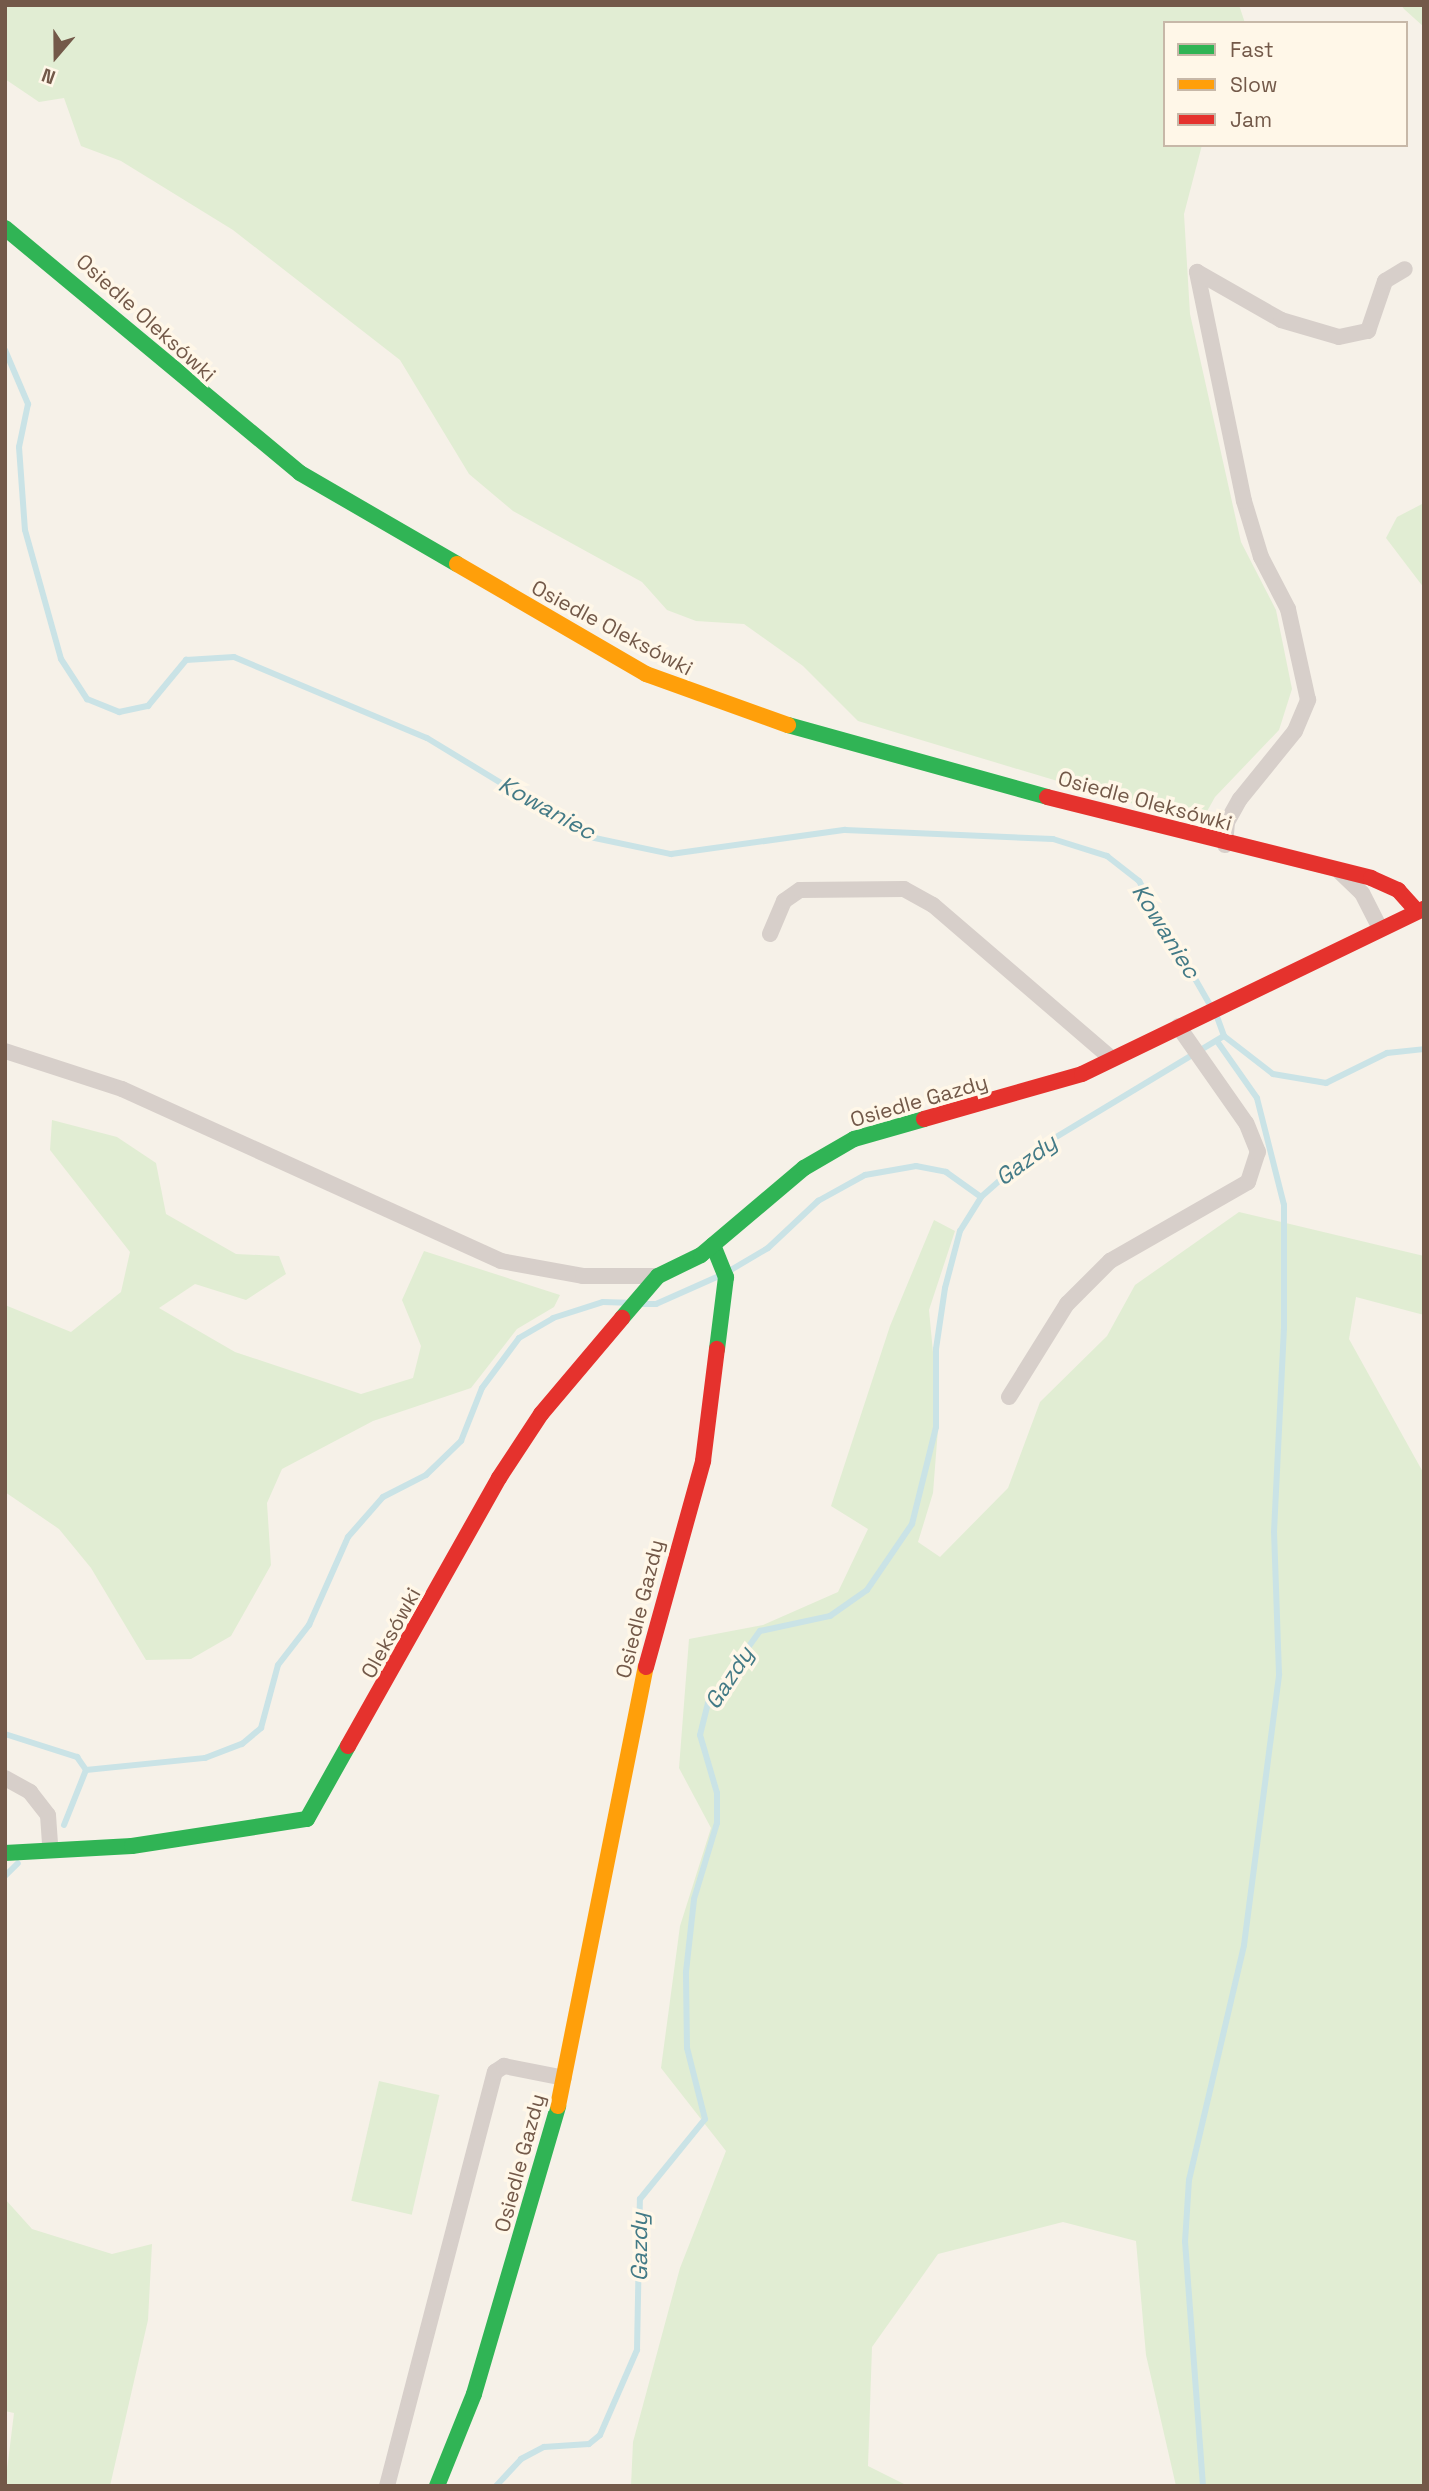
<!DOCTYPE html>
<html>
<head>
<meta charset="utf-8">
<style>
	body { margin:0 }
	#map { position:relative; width:1429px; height:2491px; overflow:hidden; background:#f6f1e8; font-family:"Space Grotesk",sans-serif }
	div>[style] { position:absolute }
	.green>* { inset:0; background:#e1edd3; transform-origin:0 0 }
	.stream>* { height:6px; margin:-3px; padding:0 3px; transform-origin:3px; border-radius:3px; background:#cae3e6 }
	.street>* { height:16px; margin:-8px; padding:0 8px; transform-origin:8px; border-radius:8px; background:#d7cfca }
	.fast>* { height:16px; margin:-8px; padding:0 8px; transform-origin:8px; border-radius:8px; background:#30b455 }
	.slow>* { height:16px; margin:-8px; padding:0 8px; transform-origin:8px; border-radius:8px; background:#ff9f0a }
	.jam>* { height:16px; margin:-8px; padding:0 8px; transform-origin:8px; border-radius:8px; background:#e5322d }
	span { translate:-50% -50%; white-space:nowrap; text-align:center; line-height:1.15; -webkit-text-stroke:7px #fff7e8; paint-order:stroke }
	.street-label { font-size:21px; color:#735949 }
	.water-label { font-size:23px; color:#437a86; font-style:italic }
	.frame { position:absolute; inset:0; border:7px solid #735949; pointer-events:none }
	.legend { position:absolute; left:1163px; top:21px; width:245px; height:126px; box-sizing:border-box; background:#fff7e8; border:2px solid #c7b8a8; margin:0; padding:9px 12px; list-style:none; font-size:21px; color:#735949 }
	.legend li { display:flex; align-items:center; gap:14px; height:35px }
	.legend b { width:35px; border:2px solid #c7b8a8 }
	.north { position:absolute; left:21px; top:21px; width:70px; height:70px; -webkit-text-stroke:5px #fff7e8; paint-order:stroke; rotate:200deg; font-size:19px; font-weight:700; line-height:28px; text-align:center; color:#735949 }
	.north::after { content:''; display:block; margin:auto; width:24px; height:32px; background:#735949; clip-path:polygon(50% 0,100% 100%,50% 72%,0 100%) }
</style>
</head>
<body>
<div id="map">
	<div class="green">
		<div style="clip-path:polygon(5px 5px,1239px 5px,1245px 23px,1165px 23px,1165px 145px,1202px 145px,1184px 214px,1190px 314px,1241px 542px,1276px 610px,1292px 689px,1279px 730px,1215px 797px,1200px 824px,858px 721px,803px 666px,744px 624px,696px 621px,667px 610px,642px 582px,513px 511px,469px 474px,400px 360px,233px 230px,121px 161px,81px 146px,64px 98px,39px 102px,5px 79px)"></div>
		<div style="clip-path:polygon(1401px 5px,1424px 5px,1424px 27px,1404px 9px)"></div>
		<div style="clip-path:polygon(1424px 503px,1424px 588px,1386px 538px,1397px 517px)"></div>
		<div style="clip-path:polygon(52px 1120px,117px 1137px,156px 1163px,166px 1214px,236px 1254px,279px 1256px,286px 1274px,246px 1300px,195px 1284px,159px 1308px,235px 1352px,361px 1394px,413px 1378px,421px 1346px,402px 1300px,424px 1251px,560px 1295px,554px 1307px,517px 1329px,471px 1388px,373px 1421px,282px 1469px,267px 1503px,271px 1565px,231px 1636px,191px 1659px,146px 1660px,91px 1568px,59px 1529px,5px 1492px,5px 1305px,71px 1332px,121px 1292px,130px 1252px,50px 1150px)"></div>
		<div style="clip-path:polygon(1239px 1212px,1424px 1256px,1424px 1315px,1356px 1297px,1349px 1339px,1424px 1474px,1424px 2486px,1176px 2486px,1146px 2355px,1136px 2241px,1063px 2222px,938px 2254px,872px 2347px,868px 2466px,908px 2486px,631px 2486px,633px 2442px,680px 2268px,726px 2151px,661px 2068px,680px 1926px,711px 1828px,679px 1768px,689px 1639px,763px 1625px,838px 1592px,868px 1529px,831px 1506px,890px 1326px,934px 1220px,955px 1231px,929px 1310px,939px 1416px,933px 1493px,918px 1542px,940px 1557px,1008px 1488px,1040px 1402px,1107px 1336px,1135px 1285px)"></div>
		<div style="left:379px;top:2081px;width:62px;height:123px;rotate:13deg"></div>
		<div style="clip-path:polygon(5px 2199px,32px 2229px,112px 2254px,152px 2244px,148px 2320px,110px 2486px,5px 2486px,14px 2413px,5px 2411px)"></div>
	</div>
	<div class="stream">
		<div style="left:5px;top:350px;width:59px;rotate:66.9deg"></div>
		<div style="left:28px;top:404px;width:44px;rotate:101.8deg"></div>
		<div style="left:19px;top:447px;width:83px;rotate:85.9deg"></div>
		<div style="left:25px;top:530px;width:134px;rotate:74.4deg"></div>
		<div style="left:61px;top:659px;width:48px;rotate:57deg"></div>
		<div style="left:87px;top:699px;width:35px;rotate:22deg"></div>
		<div style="left:119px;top:712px;width:30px;rotate:-12deg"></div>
		<div style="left:148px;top:706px;width:60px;rotate:-50.4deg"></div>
		<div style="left:186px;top:660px;width:48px;rotate:-3.6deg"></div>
		<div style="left:234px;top:657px;width:209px;rotate:22.8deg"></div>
		<div style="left:427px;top:738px;width:191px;rotate:31.3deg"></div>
		<div style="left:590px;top:837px;width:83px;rotate:11.9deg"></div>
		<div style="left:671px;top:854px;width:176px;rotate:-7.9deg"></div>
		<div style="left:845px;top:830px;width:208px;rotate:2.5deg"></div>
		<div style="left:1053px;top:839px;width:57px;rotate:17.5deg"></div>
		<div style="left:1107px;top:856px;width:41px;rotate:38deg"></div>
		<div style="left:1139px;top:881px;width:143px;rotate:60.2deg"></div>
		<div style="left:1216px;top:1014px;width:23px;rotate:70deg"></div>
		<div style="left:1224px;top:1036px;width:62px;rotate:37.8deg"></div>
		<div style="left:1273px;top:1074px;width:54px;rotate:9.6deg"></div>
		<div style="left:1326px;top:1083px;width:68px;rotate:-26.2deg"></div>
		<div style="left:1387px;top:1053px;width:37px;rotate:-6deg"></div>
		<div style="left:729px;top:1271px;width:45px;rotate:-30.5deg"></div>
		<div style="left:768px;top:1248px;width:69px;rotate:-43.2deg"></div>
		<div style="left:818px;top:1201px;width:54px;rotate:-29deg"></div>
		<div style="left:865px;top:1175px;width:52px;rotate:-10deg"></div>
		<div style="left:916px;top:1166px;width:31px;rotate:11deg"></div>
		<div style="left:946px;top:1172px;width:43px;rotate:35.5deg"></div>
		<div style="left:641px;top:1304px;width:15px"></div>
		<div style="left:656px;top:1304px;width:69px;rotate:-24deg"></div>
		<div style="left:5px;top:1734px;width:76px;rotate:17.7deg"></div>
		<div style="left:77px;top:1757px;width:16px;rotate:55deg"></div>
		<div style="left:86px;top:1770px;width:120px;rotate:-5.8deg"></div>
		<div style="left:205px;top:1758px;width:40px;rotate:-21deg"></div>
		<div style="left:242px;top:1744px;width:25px;rotate:-40deg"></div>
		<div style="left:261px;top:1728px;width:65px;rotate:-74.9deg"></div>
		<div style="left:278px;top:1665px;width:51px;rotate:-52.2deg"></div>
		<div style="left:309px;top:1625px;width:96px;rotate:-66.1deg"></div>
		<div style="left:348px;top:1537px;width:53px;rotate:-48.8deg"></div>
		<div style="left:383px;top:1497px;width:48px;rotate:-27.1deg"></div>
		<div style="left:426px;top:1475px;width:49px;rotate:-44.2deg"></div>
		<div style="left:461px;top:1441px;width:57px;rotate:-68.4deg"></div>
		<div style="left:482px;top:1388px;width:62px;rotate:-53.5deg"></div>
		<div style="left:519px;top:1338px;width:39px;rotate:-30deg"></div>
		<div style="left:553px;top:1318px;width:52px;rotate:-17.7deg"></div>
		<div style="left:603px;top:1302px;width:24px;rotate:2deg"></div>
		<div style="left:64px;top:1825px;width:59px;rotate:-68.2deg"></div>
		<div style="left:5px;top:1876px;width:18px;rotate:-45deg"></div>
		<div style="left:496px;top:2486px;width:37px;rotate:-47deg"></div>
		<div style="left:521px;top:2459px;width:26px;rotate:-28deg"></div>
		<div style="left:544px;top:2447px;width:45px;rotate:-3.8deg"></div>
		<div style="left:589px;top:2444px;width:14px;rotate:-39deg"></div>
		<div style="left:600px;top:2435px;width:93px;rotate:-66.5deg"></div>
		<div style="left:637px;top:2350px;width:151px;rotate:-88.9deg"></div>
		<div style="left:640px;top:2199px;width:103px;rotate:-50.9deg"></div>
		<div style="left:705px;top:2119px;width:73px;rotate:-104.2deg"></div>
		<div style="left:687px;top:2048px;width:76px;rotate:-90.8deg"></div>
		<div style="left:686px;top:1972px;width:73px;rotate:-83.7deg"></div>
		<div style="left:694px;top:1899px;width:79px;rotate:-73.2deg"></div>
		<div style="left:717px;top:1823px;width:30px;rotate:-90deg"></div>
		<div style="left:717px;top:1793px;width:60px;rotate:-106.3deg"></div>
		<div style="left:700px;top:1735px;width:33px;rotate:-76deg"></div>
		<div style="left:708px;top:1703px;width:89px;rotate:-54.2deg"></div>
		<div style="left:760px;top:1631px;width:72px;rotate:-12.1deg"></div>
		<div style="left:830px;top:1616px;width:45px;rotate:-35.1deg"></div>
		<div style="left:867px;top:1590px;width:80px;rotate:-55.7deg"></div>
		<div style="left:912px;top:1524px;width:100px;rotate:-76.1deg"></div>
		<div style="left:936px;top:1427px;width:78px;rotate:-90deg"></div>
		<div style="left:936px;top:1349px;width:62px;rotate:-81.6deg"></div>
		<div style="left:945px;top:1288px;width:59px;rotate:-75.3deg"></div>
		<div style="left:960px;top:1231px;width:40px;rotate:-58deg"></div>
		<div style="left:981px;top:1197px;width:69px;rotate:-41.5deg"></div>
		<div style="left:1033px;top:1151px;width:223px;rotate:-31.1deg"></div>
		<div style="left:1203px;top:2486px;width:245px;rotate:-94.2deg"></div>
		<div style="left:1185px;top:2242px;width:62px;rotate:-86.3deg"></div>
		<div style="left:1189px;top:2180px;width:241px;rotate:-76.8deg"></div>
		<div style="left:1244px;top:1945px;width:273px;rotate:-82.6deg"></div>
		<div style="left:1279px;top:1674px;width:142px;rotate:-92deg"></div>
		<div style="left:1274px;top:1532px;width:204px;rotate:-87.2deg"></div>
		<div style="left:1284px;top:1328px;width:123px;rotate:-90deg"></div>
		<div style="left:1284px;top:1205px;width:110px;rotate:-104.2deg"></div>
		<div style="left:1257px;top:1098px;width:70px;rotate:-125.1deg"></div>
	</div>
	<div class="street">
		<div style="left:1225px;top:845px;width:23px;rotate:-85deg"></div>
		<div style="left:1227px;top:822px;width:26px;rotate:-61deg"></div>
		<div style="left:1240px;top:799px;width:87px;rotate:-51deg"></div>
		<div style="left:1295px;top:731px;width:34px;rotate:-67deg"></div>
		<div style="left:1308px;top:700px;width:93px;rotate:-102.4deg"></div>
		<div style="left:1288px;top:609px;width:59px;rotate:-117.4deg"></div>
		<div style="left:1261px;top:557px;width:59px;rotate:-106.9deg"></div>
		<div style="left:1244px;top:501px;width:234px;rotate:-101.6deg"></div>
		<div style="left:1197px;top:272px;width:97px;rotate:29.7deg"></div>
		<div style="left:1281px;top:320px;width:60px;rotate:16.3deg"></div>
		<div style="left:1339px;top:337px;width:30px;rotate:-12deg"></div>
		<div style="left:1368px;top:331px;width:53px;rotate:-71.2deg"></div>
		<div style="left:1385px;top:281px;width:23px;rotate:-31deg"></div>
		<div style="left:1340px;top:872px;width:30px;rotate:44deg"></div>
		<div style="left:1362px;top:893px;width:38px;rotate:63deg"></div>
		<div style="left:770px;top:934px;width:36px;rotate:-67deg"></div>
		<div style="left:784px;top:901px;width:19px;rotate:-35deg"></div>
		<div style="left:800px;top:890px;width:104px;rotate:-0.6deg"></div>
		<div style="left:904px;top:889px;width:33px;rotate:29deg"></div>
		<div style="left:933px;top:905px;width:236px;rotate:40.7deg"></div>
		<div style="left:5px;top:1051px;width:123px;rotate:18deg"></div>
		<div style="left:122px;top:1089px;width:416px;rotate:24.4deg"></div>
		<div style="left:501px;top:1261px;width:83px;rotate:10.4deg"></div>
		<div style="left:583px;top:1276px;width:75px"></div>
		<div style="left:1009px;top:1397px;width:110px;rotate:-58.1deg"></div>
		<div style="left:1067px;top:1304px;width:61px;rotate:-45deg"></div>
		<div style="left:1110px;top:1261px;width:159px;rotate:-29.8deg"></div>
		<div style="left:1248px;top:1182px;width:32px;rotate:-72deg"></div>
		<div style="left:1258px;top:1152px;width:31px;rotate:-112deg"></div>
		<div style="left:1246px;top:1123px;width:118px;rotate:-125deg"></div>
		<div style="left:5px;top:1778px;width:29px;rotate:29deg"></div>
		<div style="left:30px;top:1792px;width:29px;rotate:52deg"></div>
		<div style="left:48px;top:1815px;width:32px;rotate:86deg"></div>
		<div style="left:387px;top:2486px;width:428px;rotate:-75.4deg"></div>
		<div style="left:495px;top:2072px;width:11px;rotate:-34deg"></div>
		<div style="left:504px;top:2066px;width:61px;rotate:11.3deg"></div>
	</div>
	<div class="fast">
		<div style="left:5px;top:228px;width:383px;rotate:39.7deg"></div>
		<div style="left:300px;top:473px;width:181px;rotate:30.1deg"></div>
		<div style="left:788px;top:725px;width:269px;rotate:15.5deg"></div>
		<div style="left:713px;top:1245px;width:35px;rotate:68deg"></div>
		<div style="left:726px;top:1277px;width:73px;rotate:97.1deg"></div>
		<div style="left:622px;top:1318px;width:55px;rotate:-49.4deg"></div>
		<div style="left:658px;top:1276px;width:48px;rotate:-26deg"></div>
		<div style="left:701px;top:1255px;width:135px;rotate:-40.2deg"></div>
		<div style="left:804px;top:1168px;width:58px;rotate:-30.1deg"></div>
		<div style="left:854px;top:1139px;width:73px;rotate:-15.9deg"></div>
		<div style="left:5px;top:1853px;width:127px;rotate:-3.2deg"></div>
		<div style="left:132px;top:1846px;width:177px;rotate:-8.8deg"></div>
		<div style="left:307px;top:1819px;width:84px;rotate:-60.7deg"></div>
		<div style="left:437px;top:2486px;width:99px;rotate:-68.1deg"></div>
		<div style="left:474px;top:2394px;width:300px;rotate:-73.7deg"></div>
	</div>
	<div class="slow">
		<div style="left:457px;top:564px;width:219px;rotate:30.2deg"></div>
		<div style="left:646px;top:674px;width:151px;rotate:19.8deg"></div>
		<div style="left:558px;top:2106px;width:448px;rotate:-78.7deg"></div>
	</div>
	<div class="jam">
		<div style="left:1047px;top:797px;width:334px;rotate:14deg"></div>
		<div style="left:1371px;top:878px;width:30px;rotate:24deg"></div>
		<div style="left:1398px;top:890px;width:28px;rotate:48deg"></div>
		<div style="left:924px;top:1119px;width:164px;rotate:-15.9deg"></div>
		<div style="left:1082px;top:1074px;width:380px;rotate:-25.8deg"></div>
		<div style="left:646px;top:1667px;width:214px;rotate:-74.5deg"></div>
		<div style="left:703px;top:1461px;width:113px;rotate:-82.9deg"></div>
		<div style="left:348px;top:1746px;width:308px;rotate:-60.6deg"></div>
		<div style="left:499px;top:1478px;width:77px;rotate:-56.7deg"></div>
		<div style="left:541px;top:1414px;width:126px;rotate:-49.8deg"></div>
	</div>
	<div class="street-label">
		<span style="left:146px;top:318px;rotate:42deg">Osiedle Oleksówki</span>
		<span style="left:612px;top:628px;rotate:28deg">Osiedle Oleksówki</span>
		<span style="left:1145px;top:801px;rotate:15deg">Osiedle Oleksówki</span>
		<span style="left:919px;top:1101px;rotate:-16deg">Osiedle Gazdy</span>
		<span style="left:640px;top:1609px;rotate:-76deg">Osiedle Gazdy</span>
		<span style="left:391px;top:1633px;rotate:-61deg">Oleksówki</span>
		<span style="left:520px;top:2163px;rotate:-75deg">Osiedle Gazdy</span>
	</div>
	<div class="water-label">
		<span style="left:547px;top:808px;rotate:29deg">Kowaniec</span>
		<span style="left:1166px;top:931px;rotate:58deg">Kowaniec</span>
		<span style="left:1026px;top:1160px;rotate:-36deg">Gazdy</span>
		<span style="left:729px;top:1678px;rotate:-57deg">Gazdy</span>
		<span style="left:639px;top:2247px;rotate:-90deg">Gazdy</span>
	</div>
	<div class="frame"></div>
	<ul class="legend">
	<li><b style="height:9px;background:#30b455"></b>Fast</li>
	<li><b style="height:9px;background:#ff9f0a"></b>Slow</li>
	<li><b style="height:9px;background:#e5322d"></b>Jam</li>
	</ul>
	<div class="north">N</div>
</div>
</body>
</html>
